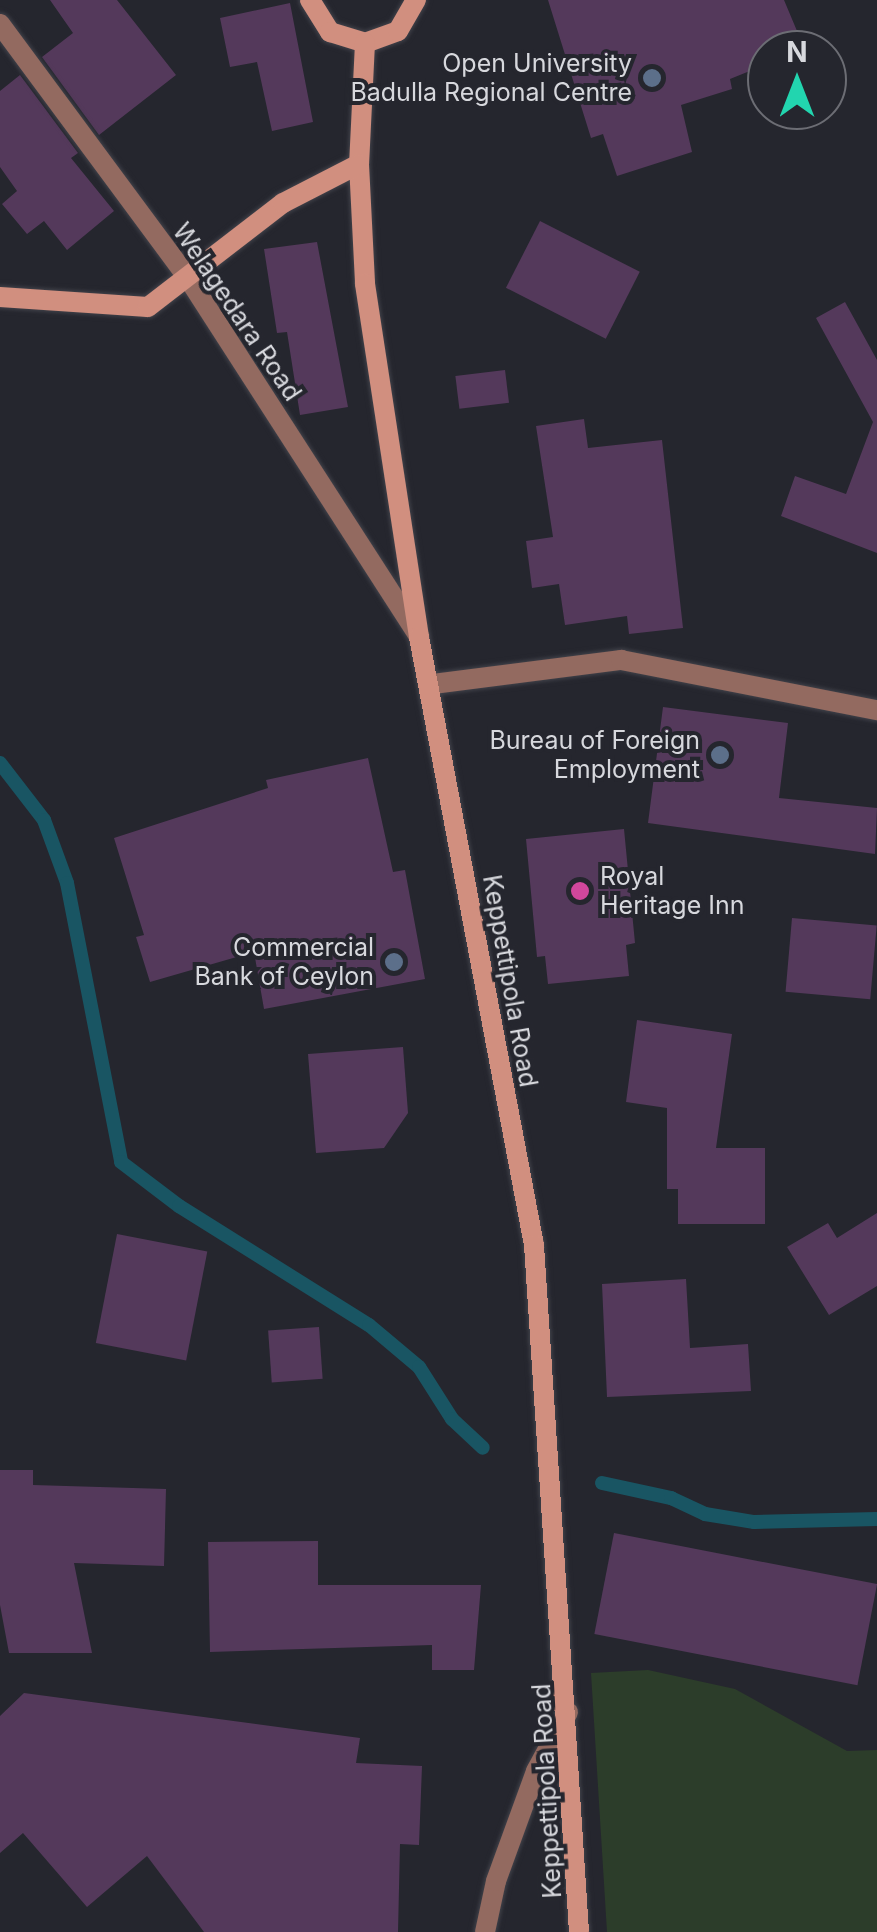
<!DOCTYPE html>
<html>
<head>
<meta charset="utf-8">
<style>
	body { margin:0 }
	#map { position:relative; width:877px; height:1932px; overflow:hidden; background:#25262e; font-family:Inter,sans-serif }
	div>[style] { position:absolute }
	.green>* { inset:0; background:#2c3d2a }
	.stream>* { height:14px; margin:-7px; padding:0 7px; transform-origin:7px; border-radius:7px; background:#195563 }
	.building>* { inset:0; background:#54395b; transform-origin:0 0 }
	.roads { filter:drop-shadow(0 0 2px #41424a) drop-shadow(0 0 2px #41424a) }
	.street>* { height:20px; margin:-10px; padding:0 10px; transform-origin:10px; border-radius:10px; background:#936a60 }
	.secondary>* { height:20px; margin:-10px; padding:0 10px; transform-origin:10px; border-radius:10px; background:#d18f7f }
	.dots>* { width:28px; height:28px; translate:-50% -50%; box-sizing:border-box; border:5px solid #25262e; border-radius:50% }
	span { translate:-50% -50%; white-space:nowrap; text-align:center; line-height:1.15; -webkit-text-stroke:8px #25262e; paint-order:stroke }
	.poi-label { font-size:25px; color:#d7d8dd }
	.right { translate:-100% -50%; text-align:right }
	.left { translate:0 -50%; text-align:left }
	.street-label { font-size:25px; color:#d7d8dd }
	.north { position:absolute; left:747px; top:30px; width:100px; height:100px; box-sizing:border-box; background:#25262e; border:2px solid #6c6d74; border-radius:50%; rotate:0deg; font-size:28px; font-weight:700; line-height:40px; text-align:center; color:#d7d8dd }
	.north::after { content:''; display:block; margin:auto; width:35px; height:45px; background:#22d5af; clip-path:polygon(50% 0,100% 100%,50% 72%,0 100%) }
</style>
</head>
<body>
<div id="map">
	<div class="green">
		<div style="clip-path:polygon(648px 1670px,735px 1689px,847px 1751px,877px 1750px,877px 1932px,607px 1932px,591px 1673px)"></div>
	</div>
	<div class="stream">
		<div style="left:0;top:763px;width:72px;rotate:52.3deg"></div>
		<div style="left:44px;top:820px;width:67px;rotate:69.9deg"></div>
		<div style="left:67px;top:883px;width:284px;rotate:79deg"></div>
		<div style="left:121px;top:1162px;width:73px;rotate:37.2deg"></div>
		<div style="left:179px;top:1206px;width:224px;rotate:32.1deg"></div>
		<div style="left:369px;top:1325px;width:65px;rotate:40deg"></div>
		<div style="left:419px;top:1367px;width:62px;rotate:57.6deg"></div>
		<div style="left:452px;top:1419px;width:42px;rotate:43.1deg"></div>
		<div style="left:602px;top:1483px;width:71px;rotate:12.3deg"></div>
		<div style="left:671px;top:1498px;width:38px;rotate:25deg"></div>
		<div style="left:705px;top:1514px;width:50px;rotate:9.3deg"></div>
		<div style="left:754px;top:1522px;width:123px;rotate:-1.4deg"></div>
	</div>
	<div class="building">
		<div style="clip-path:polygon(50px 0,117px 0,176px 75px,99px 135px,42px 57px,73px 33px)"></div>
		<div style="clip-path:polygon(548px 0,784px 0,805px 50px,767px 50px,767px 64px,730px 79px,732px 89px,681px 105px,692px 152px,617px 176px,603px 134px,591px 138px)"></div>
		<div style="clip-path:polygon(290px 3px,313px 122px,272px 131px,257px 62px,230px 67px,220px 18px)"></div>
		<div style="clip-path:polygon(20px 75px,78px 153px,71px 158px,114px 211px,67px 250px,44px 221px,27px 234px,2px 204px,17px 191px,0 167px,0 91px)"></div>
		<div style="left:540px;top:221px;width:112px;height:75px;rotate:27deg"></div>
		<div style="clip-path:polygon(317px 242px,348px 407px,300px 415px,287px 332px,277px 333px,264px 249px)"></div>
		<div style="clip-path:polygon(845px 302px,877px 360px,877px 553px,781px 516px,795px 476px,846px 494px,873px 422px,816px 318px)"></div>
		<div style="left:505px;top:370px;width:33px;height:50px;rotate:83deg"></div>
		<div style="clip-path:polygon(584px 419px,588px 448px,662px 440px,683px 628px,629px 634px,627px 616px,565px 625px,559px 584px,532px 588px,526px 541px,553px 537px,536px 426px)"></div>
		<div style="clip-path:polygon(663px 707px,788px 723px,779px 798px,877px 808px,875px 854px,648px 823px)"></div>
		<div style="clip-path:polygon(368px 758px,393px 872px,405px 870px,425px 979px,264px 1009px,254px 952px,150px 982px,136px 937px,144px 935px,114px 838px,268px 788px,266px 780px)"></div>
		<div style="clip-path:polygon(624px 829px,635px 943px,626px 945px,629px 976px,548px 984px,545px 956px,537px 957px,526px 839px)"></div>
		<div style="left:792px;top:918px;width:85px;height:74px;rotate:5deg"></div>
		<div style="clip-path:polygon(637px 1020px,732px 1034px,716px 1148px,765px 1148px,765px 1224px,678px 1224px,678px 1189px,667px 1189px,667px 1108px,626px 1102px)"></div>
		<div style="clip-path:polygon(403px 1047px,408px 1113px,384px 1148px,316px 1153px,308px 1054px)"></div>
		<div style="clip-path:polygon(877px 1213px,877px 1286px,829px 1315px,787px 1247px,828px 1223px,837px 1238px)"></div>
		<div style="left:117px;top:1234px;width:92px;height:111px;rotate:11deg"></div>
		<div style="clip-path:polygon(686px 1279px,690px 1348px,748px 1344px,751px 1391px,607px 1397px,602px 1284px)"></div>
		<div style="left:319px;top:1327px;width:52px;height:51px;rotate:86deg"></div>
		<div style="clip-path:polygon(0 1470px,33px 1470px,33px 1485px,166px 1489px,164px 1566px,74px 1563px,92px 1653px,9px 1653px,0 1605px)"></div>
		<div style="left:614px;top:1533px;width:268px;height:103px;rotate:11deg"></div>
		<div style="clip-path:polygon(318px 1541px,318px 1585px,481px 1585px,474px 1670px,432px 1670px,432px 1645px,210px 1652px,208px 1542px)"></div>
		<div style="clip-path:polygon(24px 1693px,360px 1738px,356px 1763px,422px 1766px,419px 1845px,400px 1844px,398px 1932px,204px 1932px,147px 1856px,87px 1907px,23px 1833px,0 1853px,0 1716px)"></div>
	</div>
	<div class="roads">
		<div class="street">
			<div style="left:0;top:24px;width:320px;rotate:53.5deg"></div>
			<div style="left:190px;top:281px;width:423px;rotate:57.2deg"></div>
			<div style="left:433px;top:684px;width:190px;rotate:-7.3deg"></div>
			<div style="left:621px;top:660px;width:261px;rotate:11.1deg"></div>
			<div style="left:485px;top:1932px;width:52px;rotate:-77.8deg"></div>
			<div style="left:496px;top:1881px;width:117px;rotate:-70deg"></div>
			<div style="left:536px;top:1771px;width:67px;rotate:-61.5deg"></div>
		</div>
		<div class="secondary">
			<div style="left:310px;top:0;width:38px;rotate:58deg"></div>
			<div style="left:330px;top:32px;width:37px;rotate:17deg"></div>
			<div style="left:365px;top:43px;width:35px;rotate:-20deg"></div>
			<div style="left:398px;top:31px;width:36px;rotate:-60deg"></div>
			<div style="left:365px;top:43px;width:121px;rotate:92.8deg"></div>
			<div style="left:359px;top:164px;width:120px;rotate:87.1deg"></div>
			<div style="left:365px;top:284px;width:357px;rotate:81.3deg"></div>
			<div style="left:419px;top:637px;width:619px;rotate:79.29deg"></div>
			<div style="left:534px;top:1245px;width:688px;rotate:86.25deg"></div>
			<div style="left:0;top:297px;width:148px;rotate:3.9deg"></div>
			<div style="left:148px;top:307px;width:170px;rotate:-37.6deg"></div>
			<div style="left:283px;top:203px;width:85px;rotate:-27.2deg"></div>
		</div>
	</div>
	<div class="dots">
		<div style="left:652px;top:78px;background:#5c6f8a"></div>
		<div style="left:720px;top:755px;background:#5c6f8a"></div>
		<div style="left:580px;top:891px;background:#d1479c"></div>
		<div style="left:394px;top:962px;background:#5c6f8a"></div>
	</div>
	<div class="poi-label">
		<span class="right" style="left:632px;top:78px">Open University<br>Badulla Regional Centre</span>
		<span class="right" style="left:700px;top:755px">Bureau of Foreign<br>Employment</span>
		<span class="left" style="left:600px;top:891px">Royal<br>Heritage Inn</span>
		<span class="right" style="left:374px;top:962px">Commercial<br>Bank of Ceylon</span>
	</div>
	<div class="street-label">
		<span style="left:237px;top:312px;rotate:56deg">Welagedara Road</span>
		<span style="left:510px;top:981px;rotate:80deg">Keppettipola Road</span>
		<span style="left:547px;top:1791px;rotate:-93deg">Keppettipola Road</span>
	</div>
	<div class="north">N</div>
</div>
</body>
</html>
